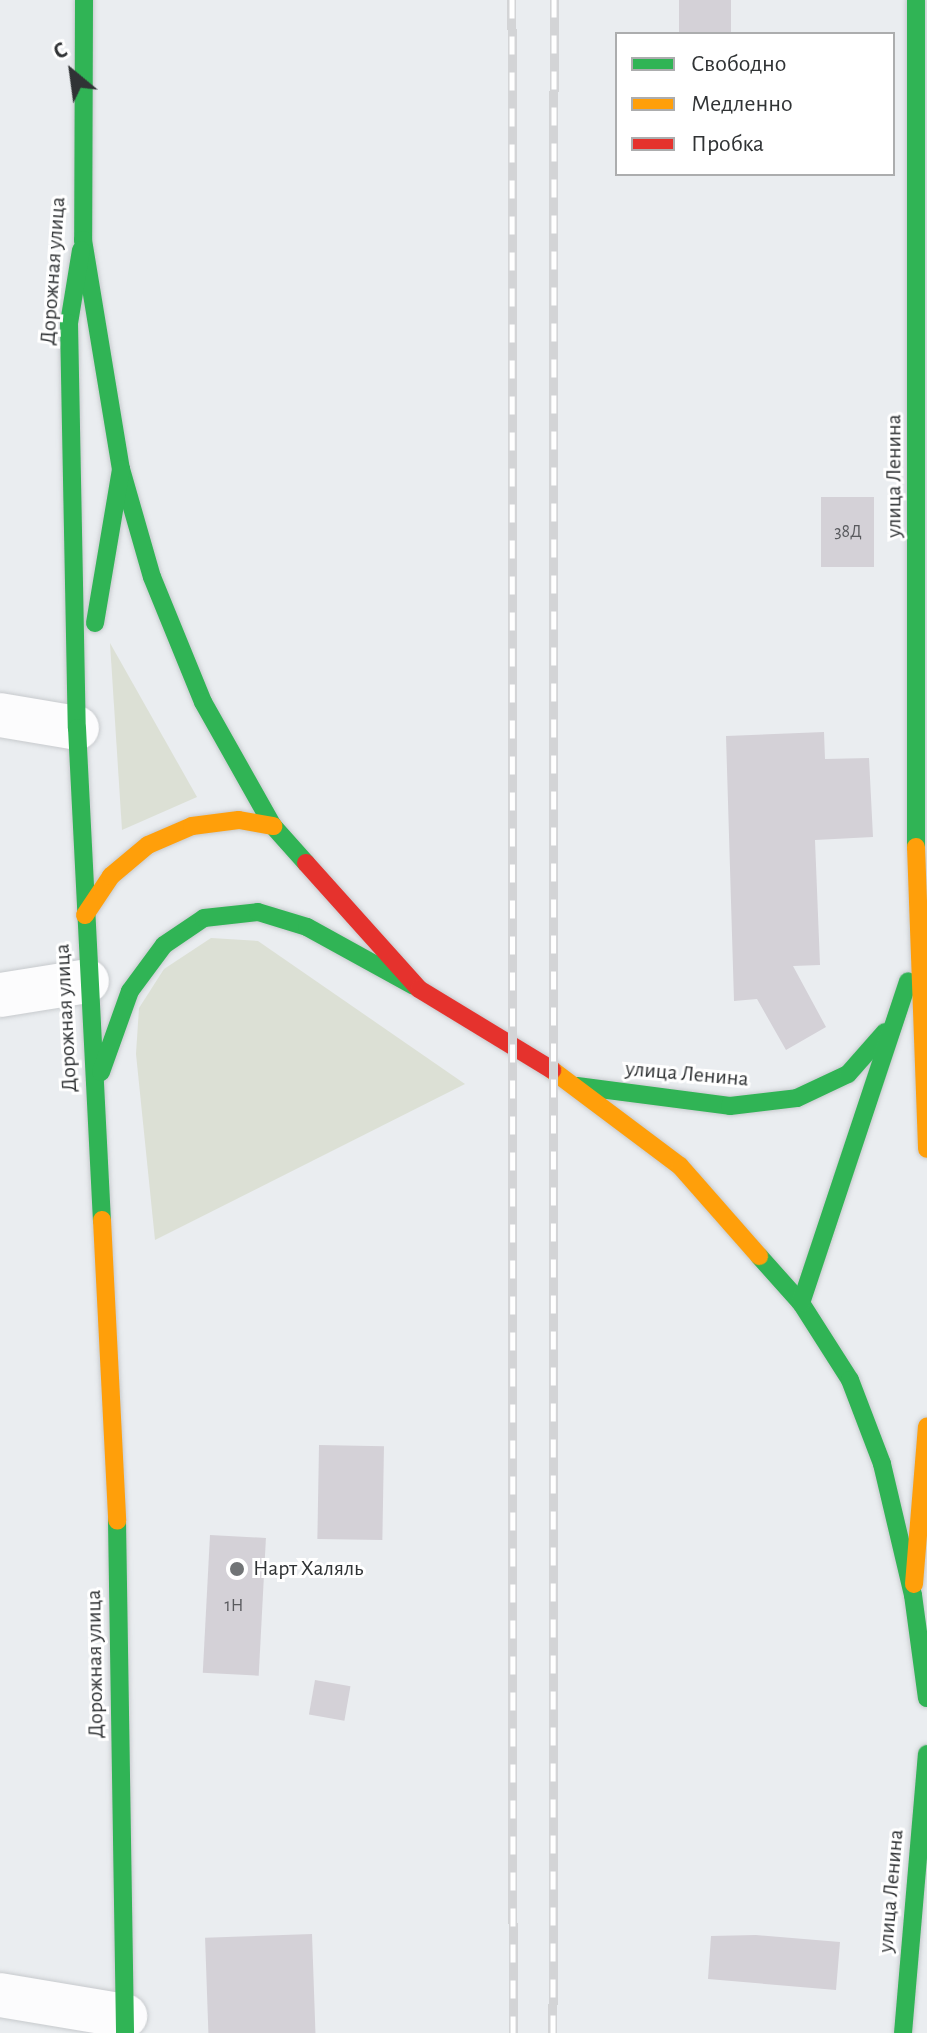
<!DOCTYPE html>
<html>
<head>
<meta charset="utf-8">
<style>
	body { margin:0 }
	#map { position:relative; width:927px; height:2033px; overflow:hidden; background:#eaedf0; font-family:"Alegreya Sans",sans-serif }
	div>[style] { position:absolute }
	.green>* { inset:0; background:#dce0d5 }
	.building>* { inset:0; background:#d4d1d7; transform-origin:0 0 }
	.roads { filter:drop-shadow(0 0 2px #c7cacd) drop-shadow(0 0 2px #c7cacd) }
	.street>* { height:44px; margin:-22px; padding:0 22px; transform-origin:22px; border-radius:22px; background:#fcfcfd }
	.fast>* { height:18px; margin:-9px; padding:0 9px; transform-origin:9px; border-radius:9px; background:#30b455 }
	.slow>* { height:18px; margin:-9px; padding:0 9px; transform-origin:9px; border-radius:9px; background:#ff9f0a }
	.jam>* { height:18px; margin:-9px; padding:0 9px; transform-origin:9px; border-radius:9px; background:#e5322d }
	.rail>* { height:9px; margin-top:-4.5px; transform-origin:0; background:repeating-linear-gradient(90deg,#fff 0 18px,#d3d4d6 0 36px); box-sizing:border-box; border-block:2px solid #d3d4d6 }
	.dots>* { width:22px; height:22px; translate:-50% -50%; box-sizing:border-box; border:4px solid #fff; border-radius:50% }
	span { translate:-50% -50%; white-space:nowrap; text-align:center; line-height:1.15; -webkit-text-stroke:6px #fff; paint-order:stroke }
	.number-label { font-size:18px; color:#595a5e }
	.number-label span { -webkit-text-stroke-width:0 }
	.street-label { font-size:22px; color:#303335 }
	.poi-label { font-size:22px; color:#303335 }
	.left { translate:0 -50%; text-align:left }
	.legend { position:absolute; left:615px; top:32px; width:280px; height:144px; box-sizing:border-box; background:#fff; border:2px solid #acadae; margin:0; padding:10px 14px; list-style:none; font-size:24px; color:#303335 }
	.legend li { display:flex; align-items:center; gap:16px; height:40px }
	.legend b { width:40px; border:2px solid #acadae }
	.north { position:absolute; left:32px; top:32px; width:80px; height:80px; -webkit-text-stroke:6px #fff; paint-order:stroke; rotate:331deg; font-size:22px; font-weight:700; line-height:32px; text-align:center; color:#303335 }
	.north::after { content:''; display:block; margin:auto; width:28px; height:36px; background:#303335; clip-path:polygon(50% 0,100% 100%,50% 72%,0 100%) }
</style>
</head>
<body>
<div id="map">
	<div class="green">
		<div style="clip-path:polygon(110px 643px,197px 797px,122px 830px)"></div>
		<div style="clip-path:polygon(211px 938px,258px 941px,465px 1084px,155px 1240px,136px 1054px,139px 1008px,164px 969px)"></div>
	</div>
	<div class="building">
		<div style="left:679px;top:0;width:52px;height:34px"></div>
		<div style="left:821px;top:497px;width:53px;height:70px"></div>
		<div style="clip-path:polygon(824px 732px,825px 759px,869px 758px,873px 837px,815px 840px,820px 965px,793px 966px,826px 1027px,786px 1050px,757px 999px,734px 1001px,726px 736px)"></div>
		<div style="left:319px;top:1445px;width:65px;height:94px;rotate:1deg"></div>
		<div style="left:210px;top:1535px;width:56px;height:138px;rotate:3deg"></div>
		<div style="left:315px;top:1680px;width:36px;height:35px;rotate:10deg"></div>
		<div style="left:312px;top:1934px;width:99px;height:107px;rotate:88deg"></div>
		<div style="clip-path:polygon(756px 1935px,840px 1942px,836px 1990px,708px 1979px,711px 1936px)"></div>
	</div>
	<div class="roads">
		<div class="street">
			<div style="left:0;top:715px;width:78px;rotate:9.6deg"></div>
			<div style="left:0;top:995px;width:88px;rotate:-9.1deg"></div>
			<div style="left:0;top:1995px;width:127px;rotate:9.5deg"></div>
		</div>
		<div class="fast">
			<div style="left:84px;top:0;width:240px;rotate:90.2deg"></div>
			<div style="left:83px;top:240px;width:232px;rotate:80.6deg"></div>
			<div style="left:121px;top:469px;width:112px;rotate:74deg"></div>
			<div style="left:152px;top:577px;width:135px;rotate:67.8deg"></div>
			<div style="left:203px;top:702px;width:142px;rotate:60.6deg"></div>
			<div style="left:273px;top:826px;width:50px;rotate:48.3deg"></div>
			<div style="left:916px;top:0;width:847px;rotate:90deg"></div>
			<div style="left:81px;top:250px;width:74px;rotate:99.3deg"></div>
			<div style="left:69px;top:323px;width:405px;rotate:88.9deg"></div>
			<div style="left:77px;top:728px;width:493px;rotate:87.1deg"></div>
			<div style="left:95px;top:623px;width:156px;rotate:-80.4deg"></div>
			<div style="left:101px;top:1072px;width:86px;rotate:-70.3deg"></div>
			<div style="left:130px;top:991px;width:57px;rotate:-53.5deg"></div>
			<div style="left:164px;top:945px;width:48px;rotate:-34deg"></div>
			<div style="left:204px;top:918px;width:54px;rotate:-6.3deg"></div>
			<div style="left:258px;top:912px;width:51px;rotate:17deg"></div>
			<div style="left:307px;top:927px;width:122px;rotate:28.9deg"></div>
			<div style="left:577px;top:1086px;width:154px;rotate:7.4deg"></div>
			<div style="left:730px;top:1106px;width:67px;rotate:-6.8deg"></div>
			<div style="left:797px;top:1098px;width:56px;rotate:-25.2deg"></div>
			<div style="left:848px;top:1074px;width:56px;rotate:-48.6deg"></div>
			<div style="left:759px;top:1256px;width:63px;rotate:48.2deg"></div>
			<div style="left:801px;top:1303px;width:91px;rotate:57.5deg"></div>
			<div style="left:850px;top:1380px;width:90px;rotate:69.1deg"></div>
			<div style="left:882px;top:1464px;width:135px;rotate:76.7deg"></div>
			<div style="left:913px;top:1595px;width:104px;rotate:82.3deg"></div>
			<div style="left:801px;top:1303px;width:339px;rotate:-71.6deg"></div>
			<div style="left:117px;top:1521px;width:512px;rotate:89.1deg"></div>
			<div style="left:903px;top:2033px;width:280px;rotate:-85.1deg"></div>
		</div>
		<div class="slow">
			<div style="left:916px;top:847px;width:302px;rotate:87.9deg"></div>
			<div style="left:85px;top:915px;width:47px;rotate:-56.3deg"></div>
			<div style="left:111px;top:876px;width:48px;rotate:-40deg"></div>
			<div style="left:148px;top:845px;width:48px;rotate:-23.4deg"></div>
			<div style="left:192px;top:826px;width:47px;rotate:-7.3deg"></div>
			<div style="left:239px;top:820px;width:35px;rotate:10deg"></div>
			<div style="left:552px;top:1070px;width:160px;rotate:36.9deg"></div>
			<div style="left:680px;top:1166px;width:120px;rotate:48.7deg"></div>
			<div style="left:102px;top:1220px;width:301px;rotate:87.1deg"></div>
			<div style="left:914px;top:1584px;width:158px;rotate:-85.3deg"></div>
		</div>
		<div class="jam">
			<div style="left:306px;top:863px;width:169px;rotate:48.1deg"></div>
			<div style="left:419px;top:989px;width:156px;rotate:31.3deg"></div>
		</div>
	</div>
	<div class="rail">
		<div style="left:512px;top:0;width:2033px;rotate:89.97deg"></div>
		<div style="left:553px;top:2033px;width:2033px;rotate:-89.97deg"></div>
	</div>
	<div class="dots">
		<div style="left:237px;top:1569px;background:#717476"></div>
	</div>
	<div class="number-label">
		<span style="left:848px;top:532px">38Д</span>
		<span style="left:234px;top:1606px">1Н</span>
	</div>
	<div class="street-label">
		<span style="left:53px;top:271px;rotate:-86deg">Дорожная улица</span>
		<span style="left:894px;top:476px;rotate:-90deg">улица Ленина</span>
		<span style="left:66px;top:1018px;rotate:-93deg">Дорожная улица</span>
		<span style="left:687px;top:1074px;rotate:5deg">улица Ленина</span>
		<span style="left:95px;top:1664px;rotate:-91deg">Дорожная улица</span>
		<span style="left:891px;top:1891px;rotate:-85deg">улица Ленина</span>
	</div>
	<div class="poi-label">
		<span class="left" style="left:253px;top:1569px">Нарт Халяль</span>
	</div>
	<ul class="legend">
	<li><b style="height:10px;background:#30b455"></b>Свободно</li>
	<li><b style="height:10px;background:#ff9f0a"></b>Медленно</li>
	<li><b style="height:10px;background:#e5322d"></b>Пробка</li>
	</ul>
	<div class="north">С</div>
</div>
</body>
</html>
